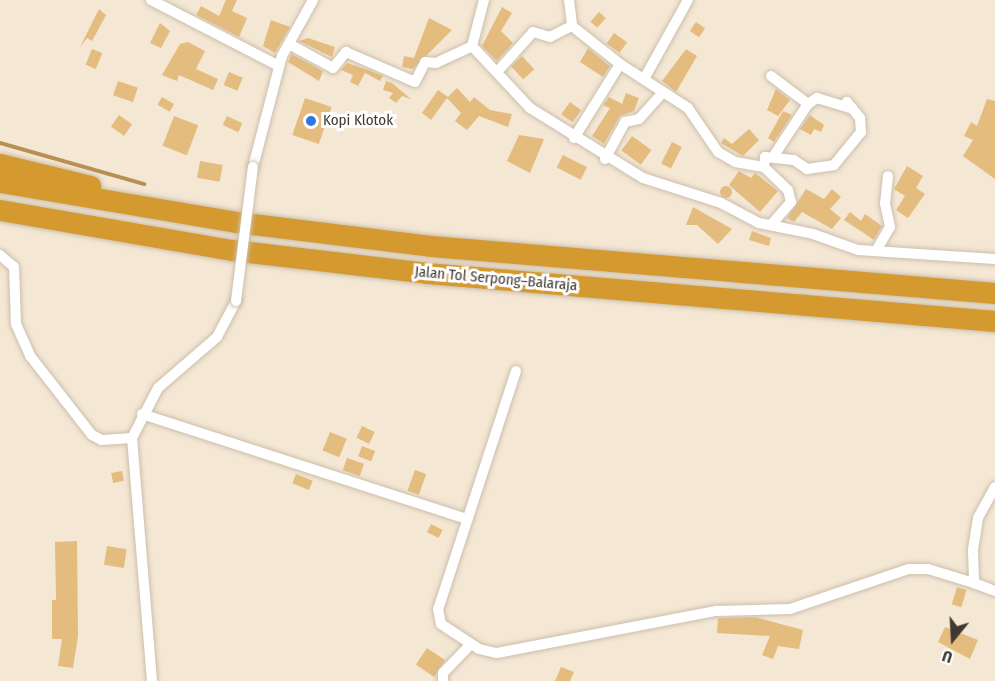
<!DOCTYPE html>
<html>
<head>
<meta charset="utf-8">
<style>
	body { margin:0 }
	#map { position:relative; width:995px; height:681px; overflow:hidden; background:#f4e7d4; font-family:"Fira Sans Condensed",sans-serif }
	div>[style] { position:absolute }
	.stream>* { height:4px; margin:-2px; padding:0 2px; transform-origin:2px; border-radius:2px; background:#b79053 }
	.building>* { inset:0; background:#e4bc7e; transform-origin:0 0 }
	.round { border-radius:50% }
	.roads { filter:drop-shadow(0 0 2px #cbbfac) drop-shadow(0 0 2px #cbbfac) }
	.minor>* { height:10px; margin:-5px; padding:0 5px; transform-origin:5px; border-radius:5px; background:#fff }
	.motorway>* { height:21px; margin:-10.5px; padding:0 10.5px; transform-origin:10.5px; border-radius:10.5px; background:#d49a30 }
	.bridges { filter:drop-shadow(0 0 2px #cbbfac) drop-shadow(0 0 2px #cbbfac) }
	.minor-bridge>* { height:10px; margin:-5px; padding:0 5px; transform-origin:5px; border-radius:5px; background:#fff }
	.dots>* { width:16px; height:16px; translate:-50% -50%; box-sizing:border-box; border:3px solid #fff; border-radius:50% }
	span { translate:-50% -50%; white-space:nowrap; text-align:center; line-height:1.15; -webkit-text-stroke:6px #fff; paint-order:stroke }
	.poi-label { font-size:15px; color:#3f3932 }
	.left { translate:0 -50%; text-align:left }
	.street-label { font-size:15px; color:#3f3932 }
	.north { position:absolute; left:923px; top:609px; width:60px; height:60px; -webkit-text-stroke:4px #fff; paint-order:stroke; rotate:198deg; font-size:16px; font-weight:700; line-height:24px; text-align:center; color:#3f3932 }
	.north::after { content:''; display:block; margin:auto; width:21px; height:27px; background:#3f3932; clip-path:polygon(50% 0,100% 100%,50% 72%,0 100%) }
</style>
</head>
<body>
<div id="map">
	<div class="stream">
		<div style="left:0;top:143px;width:150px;rotate:15.9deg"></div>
	</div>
	<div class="building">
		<div style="clip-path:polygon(226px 0,237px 0,232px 11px,247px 18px,239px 37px,196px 15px,201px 6px,219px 16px)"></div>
		<div style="clip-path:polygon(502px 7px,512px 13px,501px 31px,513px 43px,497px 61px,482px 46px)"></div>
		<div style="clip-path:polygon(99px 9px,106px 15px,92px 41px,87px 38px,80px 47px)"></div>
		<div style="left:599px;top:12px;width:9px;height:13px;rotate:41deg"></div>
		<div style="clip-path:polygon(429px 18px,452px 30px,413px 69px,402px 67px,404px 56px,414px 58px)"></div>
		<div style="clip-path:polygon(271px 20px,290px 27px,275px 53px,263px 46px)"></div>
		<div style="left:696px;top:22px;width:11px;height:11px;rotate:34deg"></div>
		<div style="clip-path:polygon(160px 23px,170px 31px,161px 48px,150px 43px)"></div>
		<div style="left:614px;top:33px;width:16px;height:13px;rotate:35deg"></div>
		<div style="clip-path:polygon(308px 38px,335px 47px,332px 57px,299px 41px)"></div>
		<div style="clip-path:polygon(188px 42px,205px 51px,196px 69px,218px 79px,213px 90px,179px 75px,177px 81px,162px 75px,180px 44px)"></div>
		<div style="clip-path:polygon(588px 48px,610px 66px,603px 77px,580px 62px)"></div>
		<div style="left:92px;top:49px;width:11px;height:17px;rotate:22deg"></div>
		<div style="clip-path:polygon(686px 49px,697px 56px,676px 92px,662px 81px)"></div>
		<div style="clip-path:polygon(292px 54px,323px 71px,319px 81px,288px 62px)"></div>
		<div style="left:522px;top:56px;width:18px;height:15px;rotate:47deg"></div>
		<div style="clip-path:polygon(347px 63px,366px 69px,383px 76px,380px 81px,365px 73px,358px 86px,350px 82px,353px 75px,341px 70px)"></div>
		<div style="left:229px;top:72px;width:15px;height:14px;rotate:23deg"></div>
		<div style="left:118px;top:81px;width:21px;height:15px;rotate:19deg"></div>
		<div style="clip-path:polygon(386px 81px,392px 83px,411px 99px,402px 96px,396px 103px,389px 98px,393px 93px,383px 90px)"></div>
		<div style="clip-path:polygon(457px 88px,470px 102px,474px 97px,490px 110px,512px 114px,508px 127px,479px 116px,467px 130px,455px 121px,461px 113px,447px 98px,431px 120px,422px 113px,438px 90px,448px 97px)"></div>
		<div style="clip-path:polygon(776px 89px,790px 100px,778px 116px,767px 110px)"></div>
		<div style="clip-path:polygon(626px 93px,639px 98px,634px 111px,620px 116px,604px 144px,592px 136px,610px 108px,603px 105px,609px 97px,622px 104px)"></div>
		<div style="left:162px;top:97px;width:14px;height:9px;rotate:30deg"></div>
		<div style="left:305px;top:98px;width:28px;height:39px;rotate:19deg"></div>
		<div style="clip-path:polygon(987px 99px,995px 101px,995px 179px,963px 156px,973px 140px,964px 136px,971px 122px,977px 126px)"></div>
		<div style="left:570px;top:102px;width:14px;height:15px;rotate:36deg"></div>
		<div style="clip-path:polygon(783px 111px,792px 115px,774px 142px,768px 138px)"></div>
		<div style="left:119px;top:115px;width:16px;height:14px;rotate:35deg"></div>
		<div style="clip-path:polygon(810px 115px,824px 125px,821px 132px,814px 129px,811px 135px,800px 129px)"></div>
		<div style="left:174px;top:116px;width:26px;height:32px;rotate:21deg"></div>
		<div style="left:227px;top:116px;width:17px;height:10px;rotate:25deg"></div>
		<div style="clip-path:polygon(749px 129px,759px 140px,743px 156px,721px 143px,724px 138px,732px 144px)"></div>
		<div style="clip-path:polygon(519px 135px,544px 139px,530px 173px,507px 161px)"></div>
		<div style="left:632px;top:136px;width:24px;height:18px;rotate:36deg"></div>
		<div style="left:672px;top:142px;width:11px;height:24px;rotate:27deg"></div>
		<div style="left:563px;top:155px;width:27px;height:14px;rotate:27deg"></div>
		<div style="left:200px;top:161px;width:23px;height:17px;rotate:10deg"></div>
		<div style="clip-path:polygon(907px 166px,923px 176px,916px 188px,925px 194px,908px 218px,896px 210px,905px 196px,894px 189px)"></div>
		<div style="clip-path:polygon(739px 171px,751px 178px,755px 173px,778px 191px,760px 212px,729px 185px)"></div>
		<div class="round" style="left:720px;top:186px;width:12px;height:12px"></div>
		<div style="clip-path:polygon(806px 189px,824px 199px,832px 189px,841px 197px,830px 209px,841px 218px,832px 229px,802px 212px,794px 222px,787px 218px)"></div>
		<div style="clip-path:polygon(693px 207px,732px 229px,718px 244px,697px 225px,686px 225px)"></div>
		<div style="clip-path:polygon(850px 212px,861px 221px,865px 214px,882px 226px,874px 240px,844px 220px)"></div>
		<div style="clip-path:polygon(752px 231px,771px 238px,769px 246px,749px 240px)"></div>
		<div style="left:362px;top:426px;width:14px;height:13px;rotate:25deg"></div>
		<div style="left:330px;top:432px;width:18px;height:20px;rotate:22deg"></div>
		<div style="left:362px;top:446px;width:14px;height:11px;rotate:21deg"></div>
		<div style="left:347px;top:458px;width:18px;height:13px;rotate:19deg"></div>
		<div style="left:415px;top:470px;width:12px;height:22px;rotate:20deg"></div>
		<div style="left:122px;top:471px;width:10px;height:11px;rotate:79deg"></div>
		<div style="left:296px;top:474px;width:18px;height:10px;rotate:22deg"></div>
		<div style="left:431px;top:524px;width:13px;height:9px;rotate:27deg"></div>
		<div style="clip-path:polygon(77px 541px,78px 636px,73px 668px,58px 666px,62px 639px,52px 639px,52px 600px,56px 600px,55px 542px)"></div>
		<div style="left:107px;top:546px;width:20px;height:19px;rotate:9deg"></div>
		<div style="left:957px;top:587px;width:10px;height:18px;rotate:17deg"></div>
		<div style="clip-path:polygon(755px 617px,803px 630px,799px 649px,778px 646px,773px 659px,762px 655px,770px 636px,717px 633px,718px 618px)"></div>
		<div style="clip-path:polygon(945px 627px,978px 640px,970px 659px,938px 642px)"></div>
		<div style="left:427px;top:648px;width:22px;height:20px;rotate:34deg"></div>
		<div style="clip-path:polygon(561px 667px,574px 672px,570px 681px,555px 681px)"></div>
	</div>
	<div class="roads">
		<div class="minor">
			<div style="left:151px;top:0;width:144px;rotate:27.3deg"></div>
			<div style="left:484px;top:0;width:48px;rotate:104.6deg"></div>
			<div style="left:472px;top:46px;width:85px;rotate:46.9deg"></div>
			<div style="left:530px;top:108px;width:133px;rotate:31.8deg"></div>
			<div style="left:643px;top:178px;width:82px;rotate:17.8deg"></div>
			<div style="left:721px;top:203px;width:43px;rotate:27.8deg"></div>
			<div style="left:759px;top:223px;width:55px;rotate:11.5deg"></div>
			<div style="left:813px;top:234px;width:48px;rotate:19.6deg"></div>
			<div style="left:858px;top:250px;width:137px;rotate:3.8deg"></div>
			<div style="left:569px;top:0;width:26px;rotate:83deg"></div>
			<div style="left:289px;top:44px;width:50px;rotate:28.6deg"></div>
			<div style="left:333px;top:68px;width:21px;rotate:-51deg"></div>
			<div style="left:346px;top:52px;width:75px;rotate:23.5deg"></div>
			<div style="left:415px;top:82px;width:22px;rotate:-63deg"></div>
			<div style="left:425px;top:62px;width:11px;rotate:5deg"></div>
			<div style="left:436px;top:63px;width:40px;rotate:-25deg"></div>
			<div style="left:498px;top:71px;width:52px;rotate:-48.1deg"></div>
			<div style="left:533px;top:32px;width:18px;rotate:16deg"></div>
			<div style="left:550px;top:37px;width:25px;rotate:-27deg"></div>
			<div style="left:572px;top:26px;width:61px;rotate:38.4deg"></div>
			<div style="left:620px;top:64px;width:81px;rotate:32.9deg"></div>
			<div style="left:688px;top:108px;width:53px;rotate:55.7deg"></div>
			<div style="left:718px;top:152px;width:20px;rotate:30deg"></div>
			<div style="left:735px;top:162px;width:29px;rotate:10deg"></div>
			<div style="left:764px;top:167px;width:33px;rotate:44deg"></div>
			<div style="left:788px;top:190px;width:12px;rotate:76deg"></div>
			<div style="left:791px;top:202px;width:29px;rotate:131deg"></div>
			<div style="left:771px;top:76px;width:46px;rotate:37.1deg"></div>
			<div style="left:808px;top:104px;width:11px;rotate:-34deg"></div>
			<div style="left:817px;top:98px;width:37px;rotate:17deg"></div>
			<div style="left:644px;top:79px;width:90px;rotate:-60.9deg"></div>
			<div style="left:574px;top:138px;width:87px;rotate:-58.1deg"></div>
			<div style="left:773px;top:157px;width:64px;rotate:-56.6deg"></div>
			<div style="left:605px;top:159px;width:42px;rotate:-61.6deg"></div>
			<div style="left:625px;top:122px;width:14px;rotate:-12deg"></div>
			<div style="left:639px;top:119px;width:36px;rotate:-48deg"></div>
			<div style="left:253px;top:167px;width:115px;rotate:-75.4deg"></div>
			<div style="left:282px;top:56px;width:64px;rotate:-61deg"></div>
			<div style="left:764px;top:167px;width:10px;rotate:-84deg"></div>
			<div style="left:765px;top:157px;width:29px;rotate:6deg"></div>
			<div style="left:794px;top:160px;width:16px;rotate:35deg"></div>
			<div style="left:807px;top:169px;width:27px;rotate:-8deg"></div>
			<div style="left:834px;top:165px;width:43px;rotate:-50.7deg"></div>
			<div style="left:861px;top:132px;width:14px;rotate:-94deg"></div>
			<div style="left:860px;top:118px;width:21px;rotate:-129deg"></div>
			<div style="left:876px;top:251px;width:28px;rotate:-60deg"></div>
			<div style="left:890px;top:227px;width:24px;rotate:-102deg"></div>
			<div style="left:885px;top:204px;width:28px;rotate:-84deg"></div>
			<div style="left:0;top:255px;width:18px;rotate:41deg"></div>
			<div style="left:14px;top:267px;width:57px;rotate:88deg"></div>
			<div style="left:16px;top:324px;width:36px;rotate:66deg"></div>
			<div style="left:31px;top:357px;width:99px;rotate:52deg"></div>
			<div style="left:92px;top:435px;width:11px;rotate:27deg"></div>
			<div style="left:102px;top:440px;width:30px;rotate:-4deg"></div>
			<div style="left:516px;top:371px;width:250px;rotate:108.1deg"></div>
			<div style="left:438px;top:609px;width:15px;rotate:79deg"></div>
			<div style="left:441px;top:624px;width:45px;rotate:33.3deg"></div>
			<div style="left:479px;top:649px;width:18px;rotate:13deg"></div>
			<div style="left:497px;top:653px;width:223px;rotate:-10.9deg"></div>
			<div style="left:716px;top:611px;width:74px;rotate:-1.5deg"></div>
			<div style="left:790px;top:609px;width:126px;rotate:-18.6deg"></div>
			<div style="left:909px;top:569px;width:19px"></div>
			<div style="left:928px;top:569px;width:48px;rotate:16.9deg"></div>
			<div style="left:142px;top:414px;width:342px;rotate:17.9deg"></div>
			<div style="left:995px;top:487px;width:35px;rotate:119deg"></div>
			<div style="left:978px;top:518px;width:33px;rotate:99deg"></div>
			<div style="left:973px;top:551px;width:32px;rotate:88deg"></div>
			<div style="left:974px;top:583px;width:22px;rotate:21deg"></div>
			<div style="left:152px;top:681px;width:244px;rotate:-94.7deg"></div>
			<div style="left:132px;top:438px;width:56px;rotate:-62.5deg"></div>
			<div style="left:158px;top:388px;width:78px;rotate:-40.8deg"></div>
			<div style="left:217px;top:337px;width:41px;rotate:-62.2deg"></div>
			<div style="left:443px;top:681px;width:8px;rotate:-90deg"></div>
			<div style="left:443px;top:673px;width:40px;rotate:-46deg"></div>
		</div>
		<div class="motorway">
			<div style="left:0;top:164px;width:93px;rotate:13.7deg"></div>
			<div style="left:0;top:182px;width:239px;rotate:9.6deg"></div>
			<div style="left:236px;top:222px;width:196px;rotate:7deg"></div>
			<div style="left:431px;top:246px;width:566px;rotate:4.76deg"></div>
			<div style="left:0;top:210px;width:235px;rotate:9.8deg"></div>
			<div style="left:232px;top:250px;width:196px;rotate:6.7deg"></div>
			<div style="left:427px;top:273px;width:570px;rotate:4.83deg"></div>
		</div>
	</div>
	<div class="bridges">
		<div class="minor-bridge">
			<div style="left:236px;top:301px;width:135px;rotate:-82.8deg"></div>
		</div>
	</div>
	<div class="dots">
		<div style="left:311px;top:121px;background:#2b78e4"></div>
	</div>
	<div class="poi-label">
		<span class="left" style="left:323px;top:121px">Kopi Klotok</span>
	</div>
	<div class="street-label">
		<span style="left:496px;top:279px;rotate:5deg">Jalan Tol Serpong–Balaraja</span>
	</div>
	<div class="north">U</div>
</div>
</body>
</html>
